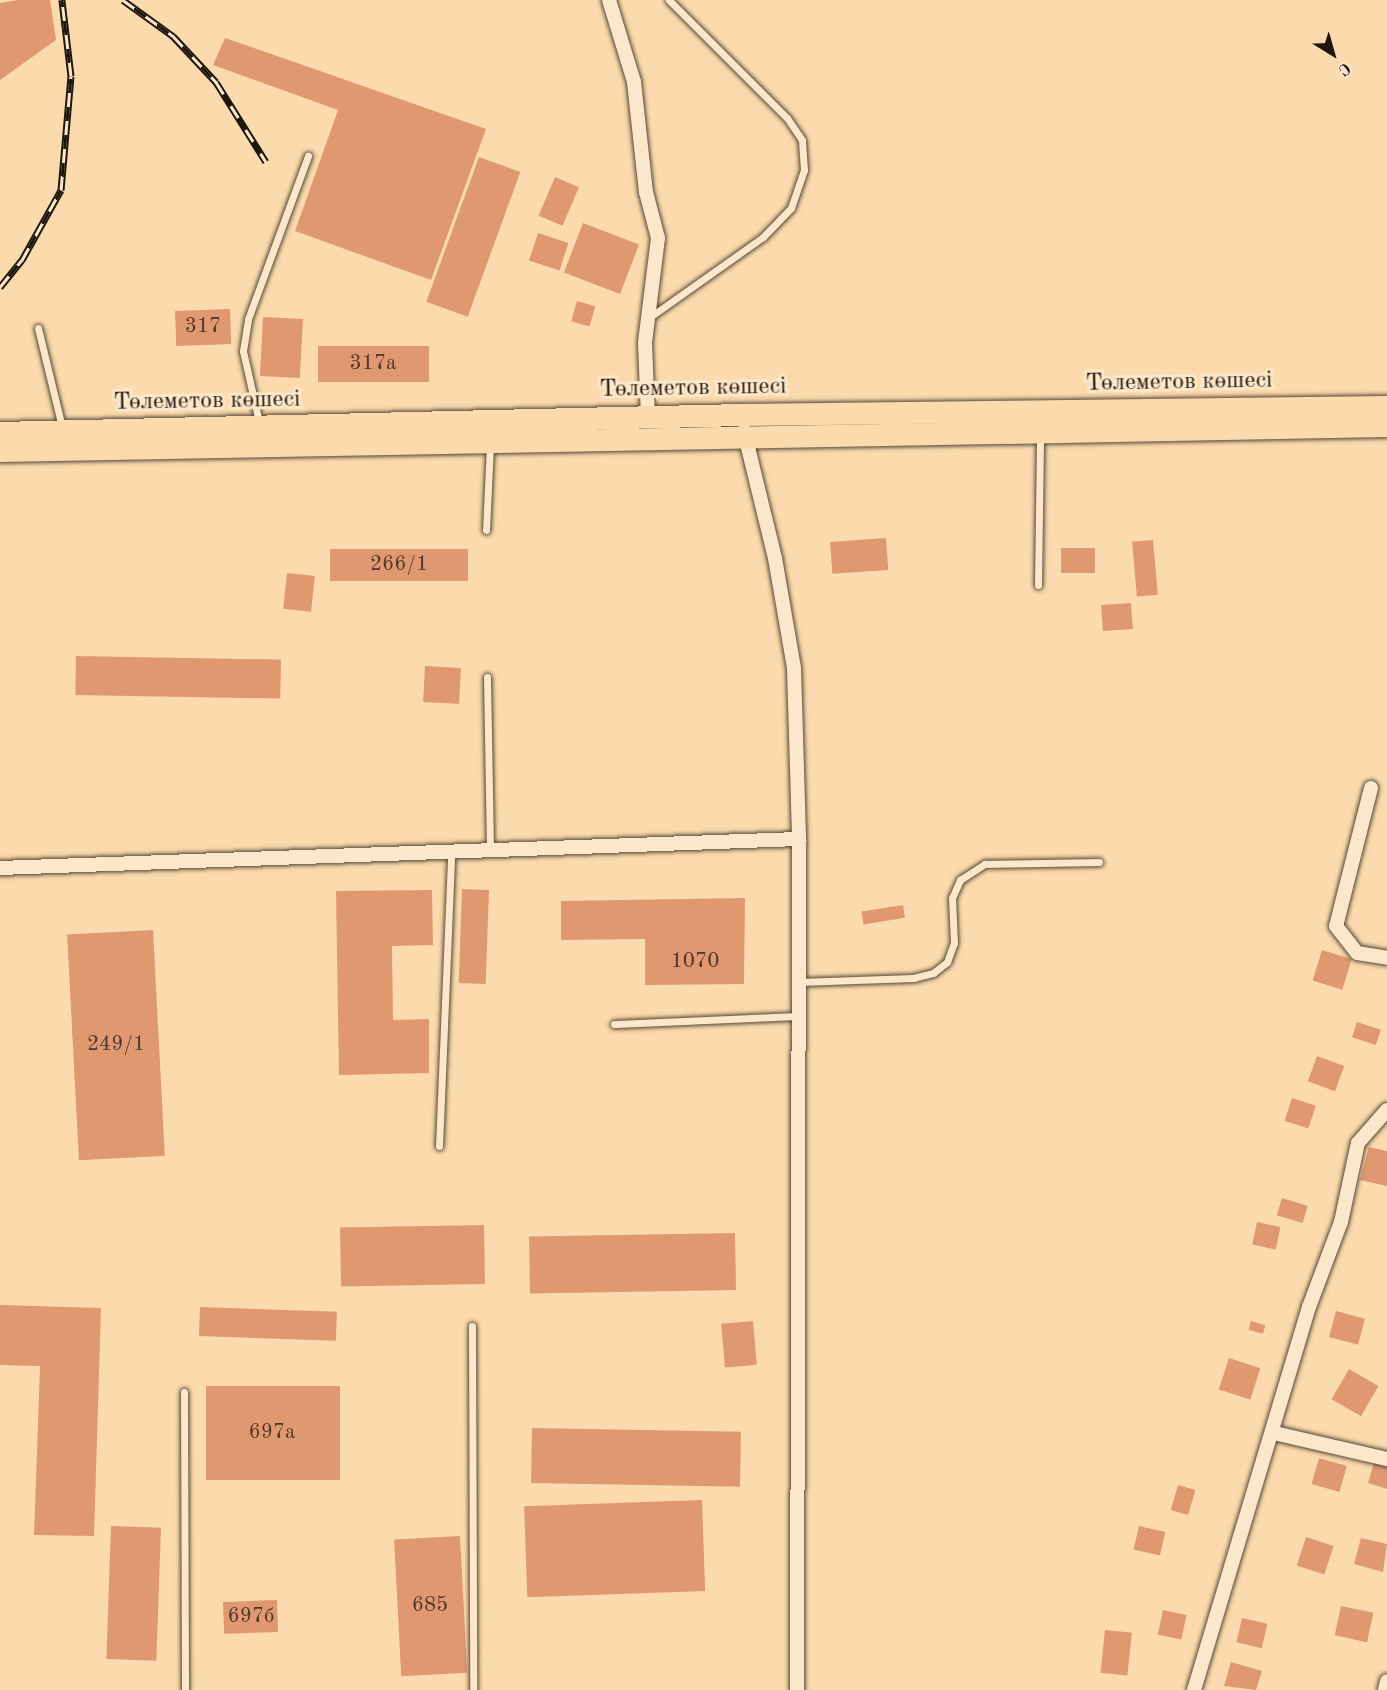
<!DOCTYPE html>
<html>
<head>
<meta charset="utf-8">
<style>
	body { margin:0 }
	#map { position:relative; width:1387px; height:1690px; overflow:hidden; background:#fbdaad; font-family:"Old Standard TT",serif }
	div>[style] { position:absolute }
	.building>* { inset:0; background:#e09871; transform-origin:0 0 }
	.roads { filter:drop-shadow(0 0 2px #554835) drop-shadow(0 0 2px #554835) }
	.lane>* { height:7px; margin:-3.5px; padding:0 3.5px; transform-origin:3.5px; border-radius:3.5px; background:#fce7ca }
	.street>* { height:14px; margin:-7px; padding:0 7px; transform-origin:7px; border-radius:7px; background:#fce7ca }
	.primary>* { height:22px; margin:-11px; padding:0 11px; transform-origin:11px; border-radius:11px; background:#fbdaad }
	.rail>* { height:7px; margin-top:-3.5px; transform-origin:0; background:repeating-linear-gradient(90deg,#fce7ca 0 14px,#1e170d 0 28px); box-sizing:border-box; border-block:2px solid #1e170d }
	span { translate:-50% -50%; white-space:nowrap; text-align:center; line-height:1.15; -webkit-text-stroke:6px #fce7ca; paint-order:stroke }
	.number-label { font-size:21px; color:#4e3726 }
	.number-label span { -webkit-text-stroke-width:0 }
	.street-label { font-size:24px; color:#1e170d }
	.north { position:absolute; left:1303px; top:24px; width:60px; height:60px; -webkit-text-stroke:4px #fce7ca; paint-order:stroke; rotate:143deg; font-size:16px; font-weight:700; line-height:24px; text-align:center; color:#1e170d }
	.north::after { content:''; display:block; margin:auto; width:21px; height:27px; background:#1e170d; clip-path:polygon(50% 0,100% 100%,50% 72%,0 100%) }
</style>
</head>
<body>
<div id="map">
	<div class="building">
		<div style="clip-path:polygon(18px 0,50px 0,56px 40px,0 80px,0 3px)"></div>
		<div style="clip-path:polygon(225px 38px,486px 129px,431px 280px,295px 231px,338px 110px,213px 65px)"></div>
		<div style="left:479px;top:157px;width:44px;height:154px;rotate:20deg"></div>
		<div style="left:555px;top:177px;width:26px;height:42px;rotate:23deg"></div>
		<div style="left:583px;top:223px;width:60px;height:53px;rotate:21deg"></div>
		<div style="left:538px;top:233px;width:32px;height:29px;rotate:18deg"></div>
		<div style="left:577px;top:301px;width:19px;height:21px;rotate:16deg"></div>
		<div style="left:230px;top:309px;width:35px;height:55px;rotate:88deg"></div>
		<div style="left:263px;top:317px;width:40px;height:59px;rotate:3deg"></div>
		<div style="left:318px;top:346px;width:111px;height:36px"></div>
		<div style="left:886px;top:538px;width:32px;height:56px;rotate:86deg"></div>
		<div style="left:1153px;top:540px;width:55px;height:21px;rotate:85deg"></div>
		<div style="left:1095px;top:548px;width:25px;height:34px;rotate:90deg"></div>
		<div style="left:330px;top:549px;width:138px;height:32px"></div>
		<div style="left:287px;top:573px;width:28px;height:36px;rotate:6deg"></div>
		<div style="left:1131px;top:603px;width:26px;height:30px;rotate:86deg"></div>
		<div style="left:76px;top:656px;width:205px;height:39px;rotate:1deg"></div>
		<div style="left:425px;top:666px;width:36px;height:36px;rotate:3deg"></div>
		<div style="left:462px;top:889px;width:27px;height:94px;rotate:2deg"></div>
		<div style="clip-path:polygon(432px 890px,433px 945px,392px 946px,393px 1020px,429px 1019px,429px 1073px,339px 1075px,336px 891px)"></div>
		<div style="clip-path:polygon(745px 898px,744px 984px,645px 985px,645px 939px,561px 940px,561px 901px)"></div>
		<div style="left:903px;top:905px;width:13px;height:42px;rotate:81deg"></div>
		<div style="left:153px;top:930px;width:226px;height:86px;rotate:87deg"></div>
		<div style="left:1322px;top:950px;width:31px;height:32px;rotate:17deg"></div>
		<div style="left:1357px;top:1022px;width:25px;height:16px;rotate:18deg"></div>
		<div style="left:1317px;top:1056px;width:29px;height:27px;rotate:20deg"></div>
		<div style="left:1292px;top:1098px;width:25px;height:24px;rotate:18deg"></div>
		<div style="clip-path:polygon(1369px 1147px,1387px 1151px,1387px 1186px,1360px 1180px)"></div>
		<div style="left:1282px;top:1198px;width:27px;height:18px;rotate:17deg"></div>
		<div style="left:1257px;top:1222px;width:24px;height:23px;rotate:12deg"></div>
		<div style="left:484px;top:1225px;width:59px;height:144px;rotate:89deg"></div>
		<div style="left:735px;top:1233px;width:57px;height:206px;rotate:89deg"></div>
		<div style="clip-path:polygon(0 1305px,101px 1308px,94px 1536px,34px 1535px,40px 1366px,0 1365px)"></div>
		<div style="left:200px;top:1307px;width:137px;height:29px;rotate:2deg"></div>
		<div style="left:1336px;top:1311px;width:30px;height:27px;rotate:15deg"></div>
		<div style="left:753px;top:1321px;width:44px;height:32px;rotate:85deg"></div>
		<div style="left:1251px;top:1321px;width:15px;height:9px;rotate:16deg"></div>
		<div style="left:1229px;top:1358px;width:33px;height:33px;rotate:18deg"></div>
		<div style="left:1349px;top:1369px;width:34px;height:35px;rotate:30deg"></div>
		<div style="left:206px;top:1386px;width:134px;height:94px"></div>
		<div style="left:532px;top:1428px;width:209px;height:55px;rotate:1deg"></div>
		<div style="left:1319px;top:1458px;width:29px;height:27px;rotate:16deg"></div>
		<div style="clip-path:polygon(1374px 1463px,1387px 1467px,1387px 1489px,1368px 1483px)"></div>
		<div style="left:1178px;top:1485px;width:18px;height:26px;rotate:16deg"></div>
		<div style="left:702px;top:1500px;width:91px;height:178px;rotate:88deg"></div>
		<div style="left:111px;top:1526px;width:50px;height:133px;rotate:2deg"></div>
		<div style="left:1139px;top:1526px;width:27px;height:24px;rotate:13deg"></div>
		<div style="left:460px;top:1536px;width:137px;height:66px;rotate:87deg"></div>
		<div style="left:1306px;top:1537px;width:29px;height:30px;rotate:18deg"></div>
		<div style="clip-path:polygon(1361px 1538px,1387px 1544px,1383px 1572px,1354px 1564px)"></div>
		<div style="left:277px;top:1600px;width:32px;height:54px;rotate:88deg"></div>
		<div style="left:1341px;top:1606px;width:33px;height:30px;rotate:12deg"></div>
		<div style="left:1163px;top:1610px;width:24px;height:25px;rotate:12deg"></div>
		<div style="left:1242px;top:1618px;width:26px;height:25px;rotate:13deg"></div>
		<div style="left:1105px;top:1630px;width:27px;height:43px;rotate:6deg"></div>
		<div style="clip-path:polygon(1231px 1662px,1262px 1671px,1256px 1690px,1224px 1686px)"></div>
	</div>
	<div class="roads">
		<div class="lane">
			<div style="left:650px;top:317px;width:138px;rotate:-35.3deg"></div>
			<div style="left:763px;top:237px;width:40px;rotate:-46deg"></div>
			<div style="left:791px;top:208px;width:40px;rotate:-71.1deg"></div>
			<div style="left:804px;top:170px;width:30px;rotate:-94deg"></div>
			<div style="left:802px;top:140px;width:27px;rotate:-124deg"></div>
			<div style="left:787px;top:118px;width:167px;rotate:-135deg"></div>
			<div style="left:38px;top:328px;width:102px;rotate:76.4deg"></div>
			<div style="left:259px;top:422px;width:73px;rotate:-102.7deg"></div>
			<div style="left:243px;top:351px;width:32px;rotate:-81deg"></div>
			<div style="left:248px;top:319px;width:174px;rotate:-69.8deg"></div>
			<div style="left:486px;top:530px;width:86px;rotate:-87.3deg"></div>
			<div style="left:1038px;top:585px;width:150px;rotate:-89.2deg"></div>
			<div style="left:487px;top:677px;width:174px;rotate:89deg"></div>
			<div style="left:799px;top:982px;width:114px;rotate:-2deg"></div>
			<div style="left:913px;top:978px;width:21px;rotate:-14deg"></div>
			<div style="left:933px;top:973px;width:18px;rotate:-38deg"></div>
			<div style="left:947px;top:962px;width:20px;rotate:-70deg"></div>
			<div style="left:954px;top:943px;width:45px;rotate:-92.5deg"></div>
			<div style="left:952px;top:898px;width:20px;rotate:-66deg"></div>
			<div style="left:960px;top:880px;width:30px;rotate:-33deg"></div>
			<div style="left:985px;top:864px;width:114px;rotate:-1deg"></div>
			<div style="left:614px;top:1024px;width:185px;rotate:-2.5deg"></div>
			<div style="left:439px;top:1146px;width:291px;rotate:-87.6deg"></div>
			<div style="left:472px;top:1326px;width:364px;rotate:89.8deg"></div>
			<div style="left:184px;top:1392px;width:298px;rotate:89.8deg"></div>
		</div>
		<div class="street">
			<div style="left:609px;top:0;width:86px;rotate:73deg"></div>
			<div style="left:634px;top:82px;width:111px;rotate:83.8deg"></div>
			<div style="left:646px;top:192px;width:48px;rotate:75.4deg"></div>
			<div style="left:658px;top:238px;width:106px;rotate:97.1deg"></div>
			<div style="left:645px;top:343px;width:74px;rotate:87.7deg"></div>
			<div style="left:744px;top:431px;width:131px;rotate:76.3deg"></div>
			<div style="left:775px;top:558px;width:112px;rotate:80.2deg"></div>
			<div style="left:794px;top:668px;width:171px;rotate:88.3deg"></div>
			<div style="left:799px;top:839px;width:851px;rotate:90.13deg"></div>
			<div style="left:1371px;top:788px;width:142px;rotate:104.2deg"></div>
			<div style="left:1336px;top:926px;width:34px;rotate:52deg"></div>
			<div style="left:1357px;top:953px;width:30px;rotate:9deg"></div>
			<div style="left:0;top:868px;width:800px;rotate:-2.08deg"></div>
			<div style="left:1274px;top:1433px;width:116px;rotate:13deg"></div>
			<div style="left:1194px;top:1690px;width:400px;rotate:-73.3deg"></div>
			<div style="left:1309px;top:1307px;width:91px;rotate:-69.4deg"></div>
			<div style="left:1341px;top:1222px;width:81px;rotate:-77.9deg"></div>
			<div style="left:1358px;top:1143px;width:44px;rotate:-48.7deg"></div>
			<div style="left:1385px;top:1690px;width:9px;rotate:-77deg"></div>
		</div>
		<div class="primary">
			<div style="left:0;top:433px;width:741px;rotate:-1.39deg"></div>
			<div style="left:741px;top:415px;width:646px;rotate:-0.71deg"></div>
			<div style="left:0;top:451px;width:1387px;rotate:-1.03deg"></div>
		</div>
	</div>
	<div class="rail">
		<div style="left:123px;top:0;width:62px;rotate:35.8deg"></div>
		<div style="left:173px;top:36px;width:63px;rotate:46.9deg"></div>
		<div style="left:216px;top:82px;width:94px;rotate:58deg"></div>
		<div style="left:0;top:287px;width:35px;rotate:-51deg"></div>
		<div style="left:22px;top:260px;width:80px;rotate:-60.9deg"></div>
		<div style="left:61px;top:190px;width:114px;rotate:-85deg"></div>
		<div style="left:71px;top:76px;width:77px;rotate:-96.8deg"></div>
	</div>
	<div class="number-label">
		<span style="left:203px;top:327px">317</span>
		<span style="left:373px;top:364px">317а</span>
		<span style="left:399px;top:565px">266/1</span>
		<span style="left:695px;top:962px">1070</span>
		<span style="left:116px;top:1045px">249/1</span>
		<span style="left:272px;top:1433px">697а</span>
		<span style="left:430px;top:1606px">685</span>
		<span style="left:251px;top:1617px">697б</span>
	</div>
	<div class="street-label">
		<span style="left:1179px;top:383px;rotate:-1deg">Төлеметов көшесі</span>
		<span style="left:693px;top:389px;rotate:-1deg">Төлеметов көшесі</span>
		<span style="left:207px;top:402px;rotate:-1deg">Төлеметов көшесі</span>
	</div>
	<div class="north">С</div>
</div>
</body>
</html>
